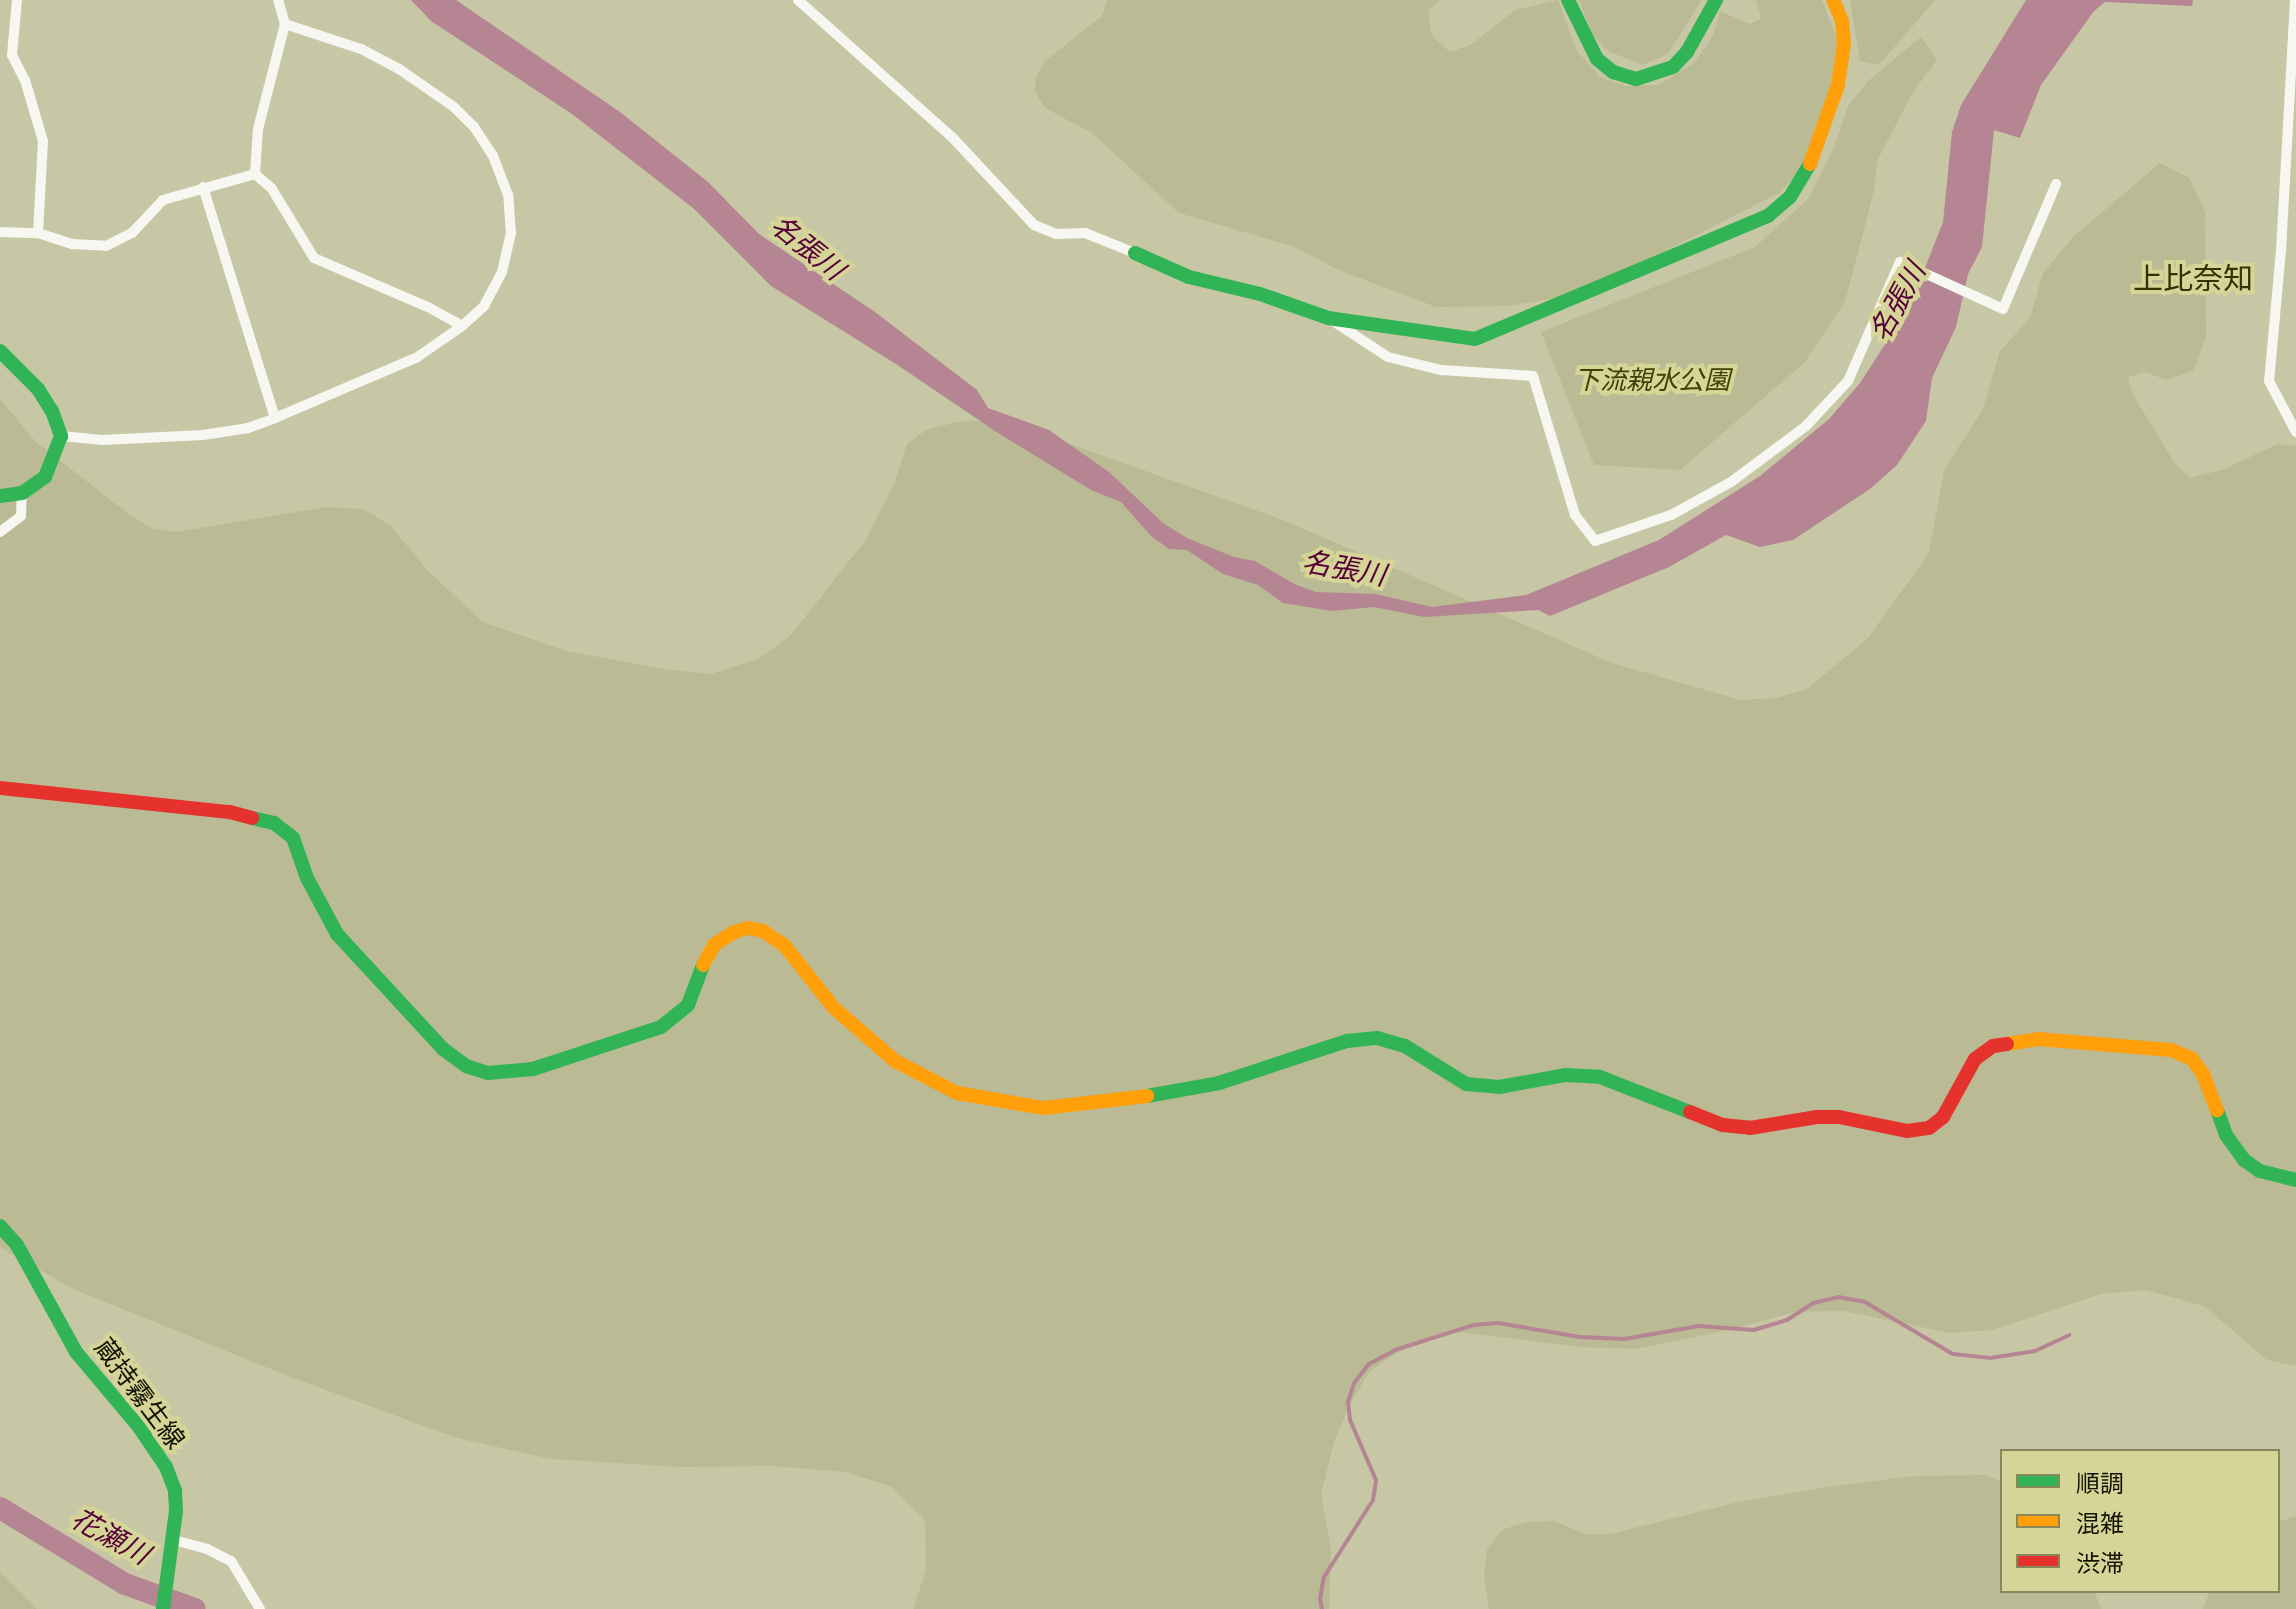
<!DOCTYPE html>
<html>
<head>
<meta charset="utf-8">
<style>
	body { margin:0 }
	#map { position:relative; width:2296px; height:1609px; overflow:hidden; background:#c7c7a6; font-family:"Crimson Pro","Noto Sans JP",serif }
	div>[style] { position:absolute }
	.green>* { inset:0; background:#baba94 }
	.water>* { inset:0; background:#b58594 }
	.stream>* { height:4px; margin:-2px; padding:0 2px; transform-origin:2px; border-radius:2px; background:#b58594 }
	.river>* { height:22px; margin:-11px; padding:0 11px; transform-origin:11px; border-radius:11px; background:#b58594 }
	.street>* { height:10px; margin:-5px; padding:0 5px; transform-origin:5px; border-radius:5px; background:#f7f7f2 }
	.fast>* { height:14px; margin:-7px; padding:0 7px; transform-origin:7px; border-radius:7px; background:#30b455 }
	.slow>* { height:14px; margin:-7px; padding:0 7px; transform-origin:7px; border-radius:7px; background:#ff9f0a }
	.jam>* { height:14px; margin:-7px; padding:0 7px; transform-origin:7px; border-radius:7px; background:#e5322d }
	span { translate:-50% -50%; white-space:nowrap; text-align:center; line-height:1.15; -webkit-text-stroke:8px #d5d598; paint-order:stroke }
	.park-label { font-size:26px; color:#424001; font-style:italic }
	.street-label { font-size:26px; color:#131200 }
	.water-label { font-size:28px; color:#560038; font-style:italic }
	.quarter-label { font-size:30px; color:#333202 }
	.legend { position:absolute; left:2000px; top:1449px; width:280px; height:144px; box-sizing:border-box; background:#d5d598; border:2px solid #87875b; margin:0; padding:10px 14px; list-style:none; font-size:24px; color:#131200 }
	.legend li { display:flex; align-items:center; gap:16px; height:40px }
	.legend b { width:40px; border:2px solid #87875b }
</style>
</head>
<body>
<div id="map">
	<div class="green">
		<div style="clip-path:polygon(1107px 0,1440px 0,1428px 11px,1432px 36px,1450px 52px,1472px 44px,1515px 10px,1558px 0,1577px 51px,1600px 77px,1625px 86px,1658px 85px,1693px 64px,1713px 36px,1720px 11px,1750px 24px,1761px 19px,1756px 0,1822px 0,1838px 41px,1830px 88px,1814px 142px,1798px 173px,1779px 193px,1604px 282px,1557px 298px,1508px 306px,1436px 307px,1336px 269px,1295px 247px,1179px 213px,1092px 133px,1045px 108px,1035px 92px,1036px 77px,1045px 61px,1102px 16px)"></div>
		<div style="clip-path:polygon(1579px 0,1702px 0,1668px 54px,1642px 65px,1608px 51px,1593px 36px)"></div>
		<div style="clip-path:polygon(1850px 0,1935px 0,1879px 65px,1860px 61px)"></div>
		<div style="clip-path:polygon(1921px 37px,1937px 60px,1913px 92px,1877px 161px,1874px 191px,1845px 302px,1804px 363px,1680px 470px,1594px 465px,1541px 332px,1755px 247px,1808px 199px,1834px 147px,1848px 106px,1867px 82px)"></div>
		<div style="clip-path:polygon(2160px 163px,2189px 178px,2205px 212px,2206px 336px,2194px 370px,2167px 380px,2145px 372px,2128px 377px,2133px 395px,2174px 462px,2190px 478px,2225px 469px,2277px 444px,2296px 446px,2296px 1366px,2267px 1360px,2204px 1306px,2146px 1290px,2101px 1294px,1992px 1330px,1950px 1333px,1844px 1311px,1795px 1312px,1733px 1329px,1636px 1349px,1581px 1347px,1457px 1332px,1405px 1348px,1370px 1371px,1350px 1404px,1334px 1442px,1321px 1494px,1331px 1550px,1329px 1609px,913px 1609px,926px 1570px,925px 1520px,890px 1486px,845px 1472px,772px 1466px,682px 1467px,551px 1459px,457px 1438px,293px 1378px,73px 1289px,0 1247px,0 399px,35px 441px,130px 515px,154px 529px,176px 532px,327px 507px,363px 509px,391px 526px,427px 570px,483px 622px,566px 651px,670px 670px,711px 674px,758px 659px,790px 636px,865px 541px,895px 482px,907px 444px,926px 430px,957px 422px,989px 420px,1053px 438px,1283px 520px,1612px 663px,1741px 700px,1776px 698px,1807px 689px,1868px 638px,1929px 553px,1944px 470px,1983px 409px,2000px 351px,2030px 318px,2043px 273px,2074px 236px)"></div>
		<div style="clip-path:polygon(1985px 1475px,2002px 1482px,2002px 1591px,2094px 1591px,2101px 1609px,1489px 1609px,1484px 1576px,1487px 1550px,1502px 1530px,1525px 1522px,1554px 1521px,1585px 1534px,1610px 1534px,1738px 1502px,1833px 1486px,1914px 1476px)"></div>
		<div style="clip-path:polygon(2296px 1516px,2296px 1609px,2203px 1609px,2210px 1591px,2278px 1591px,2278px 1522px)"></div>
		<div style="clip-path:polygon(0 1572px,37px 1609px,0 1609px)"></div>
	</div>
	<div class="water">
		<div style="clip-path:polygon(411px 0,456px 0,620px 112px,708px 182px,759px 234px,875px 312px,977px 390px,988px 408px,1049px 430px,1109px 472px,1163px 523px,1187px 538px,1234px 557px,1255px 561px,1294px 584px,1316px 592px,1375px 594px,1432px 607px,1526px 595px,1659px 540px,1760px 476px,1829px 419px,1860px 383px,1910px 306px,1943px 222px,1952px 132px,1961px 105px,2026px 0,2193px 0,2192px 6px,2105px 2px,2094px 11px,2041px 85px,2020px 138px,1994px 130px,1982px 247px,1968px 274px,1956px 327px,1932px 378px,1926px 421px,1897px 465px,1870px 489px,1793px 540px,1760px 547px,1726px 535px,1669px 567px,1550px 616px,1538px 610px,1424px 617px,1374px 607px,1332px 611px,1283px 603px,1258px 585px,1223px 574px,1187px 550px,1169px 549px,1151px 536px,1121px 502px,1091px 490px,995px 431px,896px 364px,771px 286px,693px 208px,572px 114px,431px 21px)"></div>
	</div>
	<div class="stream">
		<div style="left:1322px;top:1609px;width:10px;rotate:-101deg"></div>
		<div style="left:1320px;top:1599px;width:22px;rotate:-80deg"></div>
		<div style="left:1324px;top:1577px;width:91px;rotate:-57.5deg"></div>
		<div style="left:1373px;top:1500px;width:20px;rotate:-81deg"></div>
		<div style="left:1376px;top:1480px;width:65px;rotate:-113.4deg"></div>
		<div style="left:1350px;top:1420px;width:18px;rotate:-96deg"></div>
		<div style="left:1348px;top:1402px;width:20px;rotate:-72deg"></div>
		<div style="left:1354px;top:1383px;width:24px;rotate:-52deg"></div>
		<div style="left:1369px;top:1364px;width:30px;rotate:-28deg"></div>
		<div style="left:1395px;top:1350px;width:83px;rotate:-17.6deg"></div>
		<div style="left:1474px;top:1325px;width:24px;rotate:-5deg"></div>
		<div style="left:1498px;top:1323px;width:83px;rotate:9.7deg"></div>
		<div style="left:1580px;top:1337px;width:44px;rotate:2.6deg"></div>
		<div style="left:1624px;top:1339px;width:76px;rotate:-9.8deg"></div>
		<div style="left:1699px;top:1326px;width:55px;rotate:4.2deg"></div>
		<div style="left:1754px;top:1330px;width:34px;rotate:-17deg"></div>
		<div style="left:1787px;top:1320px;width:31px;rotate:-33deg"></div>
		<div style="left:1813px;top:1303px;width:26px;rotate:-13deg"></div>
		<div style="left:1838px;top:1297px;width:27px;rotate:10deg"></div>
		<div style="left:1865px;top:1302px;width:102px;rotate:30.6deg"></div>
		<div style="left:1953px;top:1354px;width:37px;rotate:6deg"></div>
		<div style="left:1990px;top:1358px;width:46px;rotate:-8.8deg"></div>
		<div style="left:2035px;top:1351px;width:38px;rotate:-25deg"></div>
	</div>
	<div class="river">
		<div style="left:0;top:1508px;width:146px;rotate:31.3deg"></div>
		<div style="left:125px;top:1584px;width:74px;rotate:19.7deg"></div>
	</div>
	<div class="street">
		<div style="left:17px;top:0;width:55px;rotate:95.2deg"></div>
		<div style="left:12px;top:55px;width:28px;rotate:63deg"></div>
		<div style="left:25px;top:80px;width:64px;rotate:73.6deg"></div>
		<div style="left:43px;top:141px;width:92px;rotate:93.1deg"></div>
		<div style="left:798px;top:0;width:206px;rotate:41.7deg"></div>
		<div style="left:952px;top:137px;width:120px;rotate:47deg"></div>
		<div style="left:1034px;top:225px;width:24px;rotate:22deg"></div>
		<div style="left:1056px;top:234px;width:29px;rotate:-2deg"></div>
		<div style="left:1085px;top:233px;width:54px;rotate:21.8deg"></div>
		<div style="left:2295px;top:0;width:250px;rotate:93.2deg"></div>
		<div style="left:2281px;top:250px;width:132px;rotate:95.2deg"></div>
		<div style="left:2269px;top:381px;width:58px;rotate:62.1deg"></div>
		<div style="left:255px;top:174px;width:23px;rotate:41deg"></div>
		<div style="left:272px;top:189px;width:81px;rotate:58.7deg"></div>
		<div style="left:314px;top:258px;width:124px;rotate:23.3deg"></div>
		<div style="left:428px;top:307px;width:39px;rotate:29deg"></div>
		<div style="left:255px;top:174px;width:45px;rotate:-86.2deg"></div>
		<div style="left:258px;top:129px;width:108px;rotate:-75.6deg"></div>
		<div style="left:285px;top:24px;width:25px;rotate:-106deg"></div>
		<div style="left:203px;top:187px;width:242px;rotate:72.7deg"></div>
		<div style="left:0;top:232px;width:38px;rotate:2deg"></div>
		<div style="left:38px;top:233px;width:36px;rotate:18deg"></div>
		<div style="left:72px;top:244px;width:34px;rotate:3deg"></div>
		<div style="left:106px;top:246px;width:29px;rotate:-27deg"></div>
		<div style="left:132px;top:233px;width:45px;rotate:-46.8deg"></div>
		<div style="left:163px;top:200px;width:96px;rotate:-15.8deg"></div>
		<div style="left:1333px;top:321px;width:66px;rotate:33.2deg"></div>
		<div style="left:1388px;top:357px;width:55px;rotate:13.8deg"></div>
		<div style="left:1441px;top:370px;width:92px;rotate:3.7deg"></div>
		<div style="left:1533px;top:376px;width:145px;rotate:73.2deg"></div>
		<div style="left:1575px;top:515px;width:33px;rotate:52deg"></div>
		<div style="left:1595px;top:541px;width:80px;rotate:-18.9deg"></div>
		<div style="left:1671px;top:515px;width:68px;rotate:-28.8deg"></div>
		<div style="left:1731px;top:482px;width:94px;rotate:-36.7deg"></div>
		<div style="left:1806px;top:426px;width:62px;rotate:-47deg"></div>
		<div style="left:1848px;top:381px;width:130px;rotate:-66.4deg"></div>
		<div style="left:1900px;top:262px;width:113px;rotate:24.5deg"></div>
		<div style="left:2003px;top:309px;width:136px;rotate:-67deg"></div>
		<div style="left:61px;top:436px;width:41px;rotate:5.6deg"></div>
		<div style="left:102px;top:440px;width:101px;rotate:-2.8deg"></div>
		<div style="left:203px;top:435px;width:46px;rotate:-8.8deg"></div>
		<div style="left:248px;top:428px;width:29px;rotate:-20deg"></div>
		<div style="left:275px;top:418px;width:153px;rotate:-23.1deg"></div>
		<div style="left:416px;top:358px;width:56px;rotate:-34.8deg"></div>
		<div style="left:462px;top:326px;width:30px;rotate:-42deg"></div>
		<div style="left:484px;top:306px;width:38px;rotate:-62deg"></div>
		<div style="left:502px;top:272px;width:39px;rotate:-77deg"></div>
		<div style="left:511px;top:234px;width:39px;rotate:-94deg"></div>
		<div style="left:508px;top:195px;width:42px;rotate:-111deg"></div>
		<div style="left:493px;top:156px;width:35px;rotate:-123deg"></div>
		<div style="left:474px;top:127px;width:28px;rotate:-135deg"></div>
		<div style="left:454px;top:107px;width:67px;rotate:-145.4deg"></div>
		<div style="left:399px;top:69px;width:43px;rotate:-152.2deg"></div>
		<div style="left:361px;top:49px;width:80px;rotate:-161.8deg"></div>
		<div style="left:0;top:532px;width:26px;rotate:-37deg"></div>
		<div style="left:21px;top:516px;width:23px;rotate:-88deg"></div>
		<div style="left:174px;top:1540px;width:34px;rotate:15deg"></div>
		<div style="left:207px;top:1549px;width:27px;rotate:27deg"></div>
		<div style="left:231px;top:1561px;width:56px;rotate:58.9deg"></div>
	</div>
	<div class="fast">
		<div style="left:1568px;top:0;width:66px;rotate:63.8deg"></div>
		<div style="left:1597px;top:59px;width:21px;rotate:39deg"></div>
		<div style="left:1613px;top:72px;width:24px;rotate:17deg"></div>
		<div style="left:1636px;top:79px;width:39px;rotate:-18deg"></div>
		<div style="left:1673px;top:67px;width:21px;rotate:-47deg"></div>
		<div style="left:1687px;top:52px;width:60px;rotate:-60.9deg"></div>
		<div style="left:1135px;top:253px;width:59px;rotate:24deg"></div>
		<div style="left:1189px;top:277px;width:73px;rotate:13.5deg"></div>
		<div style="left:1260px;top:294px;width:72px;rotate:19.4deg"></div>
		<div style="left:1328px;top:318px;width:148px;rotate:8.1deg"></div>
		<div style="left:1475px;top:339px;width:318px;rotate:-22.8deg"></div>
		<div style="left:1768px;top:216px;width:29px;rotate:-41deg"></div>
		<div style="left:1790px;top:197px;width:39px;rotate:-59deg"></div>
		<div style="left:0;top:351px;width:54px;rotate:45deg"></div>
		<div style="left:38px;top:389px;width:26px;rotate:58deg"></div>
		<div style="left:52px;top:411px;width:27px;rotate:70deg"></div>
		<div style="left:61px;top:436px;width:44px;rotate:111.3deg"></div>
		<div style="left:45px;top:477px;width:28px;rotate:145deg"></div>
		<div style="left:22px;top:493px;width:22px;rotate:172deg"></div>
		<div style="left:252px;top:818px;width:23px;rotate:13deg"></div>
		<div style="left:274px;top:823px;width:24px;rotate:38deg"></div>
		<div style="left:293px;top:838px;width:42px;rotate:70.7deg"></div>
		<div style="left:307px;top:878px;width:64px;rotate:61.8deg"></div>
		<div style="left:337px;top:934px;width:156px;rotate:47.3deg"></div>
		<div style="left:443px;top:1049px;width:29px;rotate:36deg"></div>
		<div style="left:466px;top:1066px;width:23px;rotate:18deg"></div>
		<div style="left:488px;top:1073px;width:45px;rotate:-5.1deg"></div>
		<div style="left:533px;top:1069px;width:135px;rotate:-18.2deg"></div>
		<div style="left:661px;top:1027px;width:35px;rotate:-39deg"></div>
		<div style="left:688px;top:1005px;width:43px;rotate:-69.4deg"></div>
		<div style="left:1147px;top:1096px;width:73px;rotate:-10.2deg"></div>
		<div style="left:1219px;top:1083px;width:135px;rotate:-18.2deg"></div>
		<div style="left:1347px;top:1041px;width:30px;rotate:-6deg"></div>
		<div style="left:1377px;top:1038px;width:29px;rotate:16deg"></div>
		<div style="left:1405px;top:1046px;width:72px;rotate:31.9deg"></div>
		<div style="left:1466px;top:1084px;width:33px;rotate:5deg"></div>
		<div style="left:1499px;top:1087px;width:68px;rotate:-10.2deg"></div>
		<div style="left:1566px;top:1075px;width:34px;rotate:3deg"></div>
		<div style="left:1600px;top:1077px;width:97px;rotate:21.3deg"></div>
		<div style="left:2217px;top:1110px;width:27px;rotate:70deg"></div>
		<div style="left:2226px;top:1135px;width:31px;rotate:54deg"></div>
		<div style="left:2244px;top:1160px;width:19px;rotate:35deg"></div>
		<div style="left:2260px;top:1171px;width:37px;rotate:14deg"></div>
		<div style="left:0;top:1226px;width:25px;rotate:48deg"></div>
		<div style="left:17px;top:1245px;width:122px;rotate:61.1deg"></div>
		<div style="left:76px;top:1352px;width:98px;rotate:50deg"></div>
		<div style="left:139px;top:1427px;width:48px;rotate:56deg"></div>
		<div style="left:166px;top:1467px;width:26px;rotate:69deg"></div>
		<div style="left:175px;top:1491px;width:20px;rotate:87deg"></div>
		<div style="left:176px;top:1511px;width:99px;rotate:97.6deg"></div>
	</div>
	<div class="slow">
		<div style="left:1810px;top:164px;width:84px;rotate:-70.5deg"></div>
		<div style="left:1838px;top:85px;width:41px;rotate:-81.7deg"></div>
		<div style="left:1844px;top:44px;width:23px;rotate:-95deg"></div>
		<div style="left:1842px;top:21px;width:23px;rotate:-113deg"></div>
		<div style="left:703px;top:965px;width:23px;rotate:-61deg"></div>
		<div style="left:714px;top:945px;width:24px;rotate:-33deg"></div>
		<div style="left:734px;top:932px;width:15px;rotate:-16deg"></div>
		<div style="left:748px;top:928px;width:15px;rotate:11deg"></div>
		<div style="left:763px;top:931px;width:25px;rotate:34deg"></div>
		<div style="left:784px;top:945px;width:80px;rotate:51.6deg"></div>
		<div style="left:834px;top:1008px;width:81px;rotate:41deg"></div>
		<div style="left:895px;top:1061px;width:70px;rotate:27.3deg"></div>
		<div style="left:957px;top:1093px;width:87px;rotate:9.9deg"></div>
		<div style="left:1043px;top:1108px;width:105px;rotate:-6.6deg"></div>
		<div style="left:2007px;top:1044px;width:30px;rotate:-9deg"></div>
		<div style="left:2037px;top:1039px;width:134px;rotate:4.7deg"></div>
		<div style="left:2171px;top:1050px;width:23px;rotate:23deg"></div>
		<div style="left:2192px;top:1059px;width:19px;rotate:54deg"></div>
		<div style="left:2203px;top:1074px;width:39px;rotate:69deg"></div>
	</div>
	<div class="jam">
		<div style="left:0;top:788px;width:231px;rotate:6deg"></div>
		<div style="left:230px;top:812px;width:23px;rotate:15deg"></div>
		<div style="left:1690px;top:1112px;width:35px;rotate:22deg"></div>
		<div style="left:1723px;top:1125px;width:27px;rotate:6deg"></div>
		<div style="left:1750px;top:1128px;width:68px;rotate:-9.3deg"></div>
		<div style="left:1817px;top:1117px;width:22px"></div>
		<div style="left:1839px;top:1117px;width:69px;rotate:11.6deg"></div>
		<div style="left:1907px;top:1131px;width:22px;rotate:-8deg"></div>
		<div style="left:1929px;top:1128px;width:18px;rotate:-38deg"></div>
		<div style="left:1943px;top:1117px;width:66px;rotate:-61.1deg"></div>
		<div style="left:1975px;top:1059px;width:22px;rotate:-36deg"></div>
		<div style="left:1993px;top:1046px;width:14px;rotate:-8deg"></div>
	</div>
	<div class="park-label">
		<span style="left:1652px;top:381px">下流親水公園</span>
	</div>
	<div class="street-label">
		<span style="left:139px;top:1394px;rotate:53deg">蔵持霧生線</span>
	</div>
	<div class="water-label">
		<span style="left:807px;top:248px;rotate:39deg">名張川</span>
		<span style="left:1898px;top:302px;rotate:-61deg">名張川</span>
		<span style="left:1344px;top:569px;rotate:10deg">名張川</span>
		<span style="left:110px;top:1537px;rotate:29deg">花瀬川</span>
	</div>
	<div class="quarter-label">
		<span style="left:2193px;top:279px">上比奈知</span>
	</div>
	<ul class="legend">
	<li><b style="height:10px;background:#30b455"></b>順調</li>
	<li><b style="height:10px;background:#ff9f0a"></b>混雑</li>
	<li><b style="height:10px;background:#e5322d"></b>渋滞</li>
	</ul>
</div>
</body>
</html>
